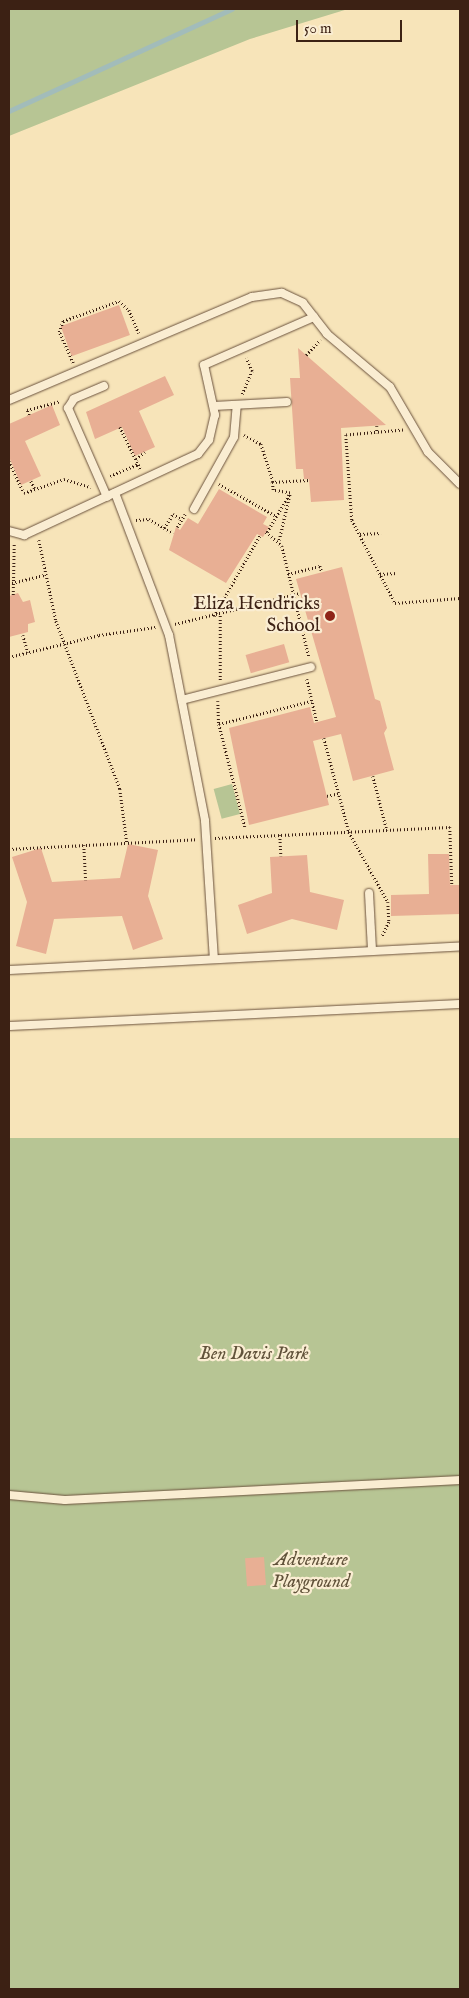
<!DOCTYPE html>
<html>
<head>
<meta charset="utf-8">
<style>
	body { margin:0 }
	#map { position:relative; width:469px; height:1998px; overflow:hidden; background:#f7e4b9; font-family:"IM FELL English",serif }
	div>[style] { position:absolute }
	.green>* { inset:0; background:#b7c594; transform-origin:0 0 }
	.stream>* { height:4.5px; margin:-2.25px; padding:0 2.25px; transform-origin:2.25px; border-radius:2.25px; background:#a2bcba }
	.building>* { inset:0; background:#e8af94; transform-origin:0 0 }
	.path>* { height:2.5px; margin-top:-1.25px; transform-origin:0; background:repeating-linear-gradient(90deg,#3c2114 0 1px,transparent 0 3.5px) }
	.roads { filter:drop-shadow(0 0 1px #6b523d) drop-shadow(0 0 1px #6b523d) }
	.lane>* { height:8px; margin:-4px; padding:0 4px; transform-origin:4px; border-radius:4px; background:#faedd2 }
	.dots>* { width:14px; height:14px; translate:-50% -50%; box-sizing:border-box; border:2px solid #faedd2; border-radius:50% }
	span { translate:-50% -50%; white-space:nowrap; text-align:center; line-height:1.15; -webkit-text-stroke:4.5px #faedd2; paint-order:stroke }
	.poi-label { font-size:19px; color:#3c2114 }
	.right { translate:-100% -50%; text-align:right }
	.park-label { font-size:19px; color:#61523a; font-style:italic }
	.frame { position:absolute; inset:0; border:10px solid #3c2114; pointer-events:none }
	.scale { position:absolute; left:296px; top:20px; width:106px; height:22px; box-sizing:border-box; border:2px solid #3c2114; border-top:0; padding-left:6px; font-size:15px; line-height:18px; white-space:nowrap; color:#3c2114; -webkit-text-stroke:4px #faedd2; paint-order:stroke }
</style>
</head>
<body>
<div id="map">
	<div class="green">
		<div style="clip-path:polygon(9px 9px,348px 9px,250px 39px,9px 136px)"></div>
		<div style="left:232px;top:784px;width:31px;height:19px;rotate:75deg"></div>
		<div style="left:460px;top:1138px;width:851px;height:452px;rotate:90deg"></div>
	</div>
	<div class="stream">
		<div style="left:9px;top:111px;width:245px;rotate:-24.6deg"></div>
	</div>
	<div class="building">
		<div style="left:119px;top:305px;width:32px;height:62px;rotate:70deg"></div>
		<div style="clip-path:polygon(298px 348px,386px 425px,341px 428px,344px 500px,311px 502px,309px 479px,304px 479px,303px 469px,296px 469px,290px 378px,300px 378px)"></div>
		<div style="clip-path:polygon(165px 376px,174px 395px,139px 411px,155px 447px,135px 456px,122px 427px,95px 439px,86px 412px)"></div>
		<div style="clip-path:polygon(52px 405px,60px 425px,25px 441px,41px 476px,21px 485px,9px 457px,9px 424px)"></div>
		<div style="clip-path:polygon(219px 489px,267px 517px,263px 524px,269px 527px,263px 537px,257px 534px,226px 583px,169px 550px,176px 527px,180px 530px,188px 518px,198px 524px)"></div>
		<div style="clip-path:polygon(342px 567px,375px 699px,380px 701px,387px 728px,384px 733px,394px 770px,353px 781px,341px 734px,313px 741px,329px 805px,249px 825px,229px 728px,310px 707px,314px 723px,336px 717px,296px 579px)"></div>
		<div style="clip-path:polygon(18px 593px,23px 602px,30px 600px,35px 622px,28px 624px,28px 632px,9px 637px,9px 596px)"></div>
		<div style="left:284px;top:644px;width:19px;height:40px;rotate:74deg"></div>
		<div style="clip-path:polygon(128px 844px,158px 850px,148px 896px,163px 939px,133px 950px,122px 916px,54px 919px,46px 954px,16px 946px,27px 902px,12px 857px,41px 848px,52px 882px,120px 878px)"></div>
		<div style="clip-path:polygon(428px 854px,449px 854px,450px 885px,460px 885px,460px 914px,391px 916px,391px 895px,429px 894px)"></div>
		<div style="clip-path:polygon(307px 855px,310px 892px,344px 900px,337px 930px,292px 919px,247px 934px,238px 905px,272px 893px,270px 857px)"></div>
		<div style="left:264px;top:1557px;width:28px;height:19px;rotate:86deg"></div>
	</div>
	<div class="path">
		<div style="left:306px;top:355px;width:21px;rotate:-47deg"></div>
		<div style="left:73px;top:363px;width:34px;rotate:-114deg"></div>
		<div style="left:59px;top:332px;width:12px;rotate:-70deg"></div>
		<div style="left:63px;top:321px;width:59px;rotate:-19.7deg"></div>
		<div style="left:119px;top:301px;width:13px;rotate:42deg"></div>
		<div style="left:129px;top:310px;width:25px;rotate:67deg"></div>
		<div style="left:242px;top:394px;width:25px;rotate:-67deg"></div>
		<div style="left:252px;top:371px;width:14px;rotate:-115deg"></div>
		<div style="left:29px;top:415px;width:5px;rotate:-112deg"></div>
		<div style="left:27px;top:410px;width:34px;rotate:-15deg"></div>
		<div style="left:377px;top:426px;width:7px;rotate:90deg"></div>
		<div style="left:120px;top:427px;width:48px;rotate:64deg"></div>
		<div style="left:403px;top:430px;width:57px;rotate:175deg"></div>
		<div style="left:346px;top:435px;width:85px;rotate:86deg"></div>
		<div style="left:352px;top:520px;width:93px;rotate:62.6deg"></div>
		<div style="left:395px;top:603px;width:65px;rotate:-4.4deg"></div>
		<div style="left:244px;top:435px;width:19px;rotate:28deg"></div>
		<div style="left:261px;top:444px;width:40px;rotate:72deg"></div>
		<div style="left:136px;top:459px;width:11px;rotate:-38deg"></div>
		<div style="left:9px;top:461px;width:35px;rotate:65deg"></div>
		<div style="left:24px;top:493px;width:42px;rotate:-19.3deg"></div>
		<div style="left:64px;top:479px;width:28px;rotate:17deg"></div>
		<div style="left:110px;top:476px;width:30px;rotate:-23deg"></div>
		<div style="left:31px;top:481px;width:9px;rotate:63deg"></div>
		<div style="left:219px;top:484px;width:65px;rotate:29.3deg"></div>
		<div style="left:136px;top:520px;width:13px;rotate:-4deg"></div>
		<div style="left:149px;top:519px;width:28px;rotate:30deg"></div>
		<div style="left:177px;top:527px;width:15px;rotate:-58deg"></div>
		<div style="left:164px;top:528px;width:17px;rotate:-57deg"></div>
		<div style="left:173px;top:514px;width:10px;rotate:29deg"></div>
		<div style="left:266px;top:532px;width:21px;rotate:41deg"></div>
		<div style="left:282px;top:546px;width:114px;rotate:76.3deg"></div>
		<div style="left:267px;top:532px;width:45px;rotate:-59.5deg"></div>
		<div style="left:290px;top:493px;width:17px;rotate:-170deg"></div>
		<div style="left:273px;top:490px;width:8px;rotate:-97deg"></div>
		<div style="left:272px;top:482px;width:37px;rotate:-3deg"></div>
		<div style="left:360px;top:534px;width:21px;rotate:-3deg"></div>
		<div style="left:39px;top:540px;width:83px;rotate:78.1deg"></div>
		<div style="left:56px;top:621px;width:180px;rotate:69.1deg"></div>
		<div style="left:120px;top:789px;width:54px;rotate:82.6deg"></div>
		<div style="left:279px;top:540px;width:48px;rotate:-76.8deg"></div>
		<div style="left:288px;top:574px;width:33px;rotate:-14deg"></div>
		<div style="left:320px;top:566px;width:6px;rotate:72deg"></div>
		<div style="left:380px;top:574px;width:17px;rotate:-3deg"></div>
		<div style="left:12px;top:583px;width:34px;rotate:-14deg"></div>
		<div style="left:13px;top:595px;width:51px;rotate:-88.9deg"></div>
		<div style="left:214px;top:616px;width:93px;rotate:-60.4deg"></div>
		<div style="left:175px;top:624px;width:129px;rotate:-13.9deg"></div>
		<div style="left:23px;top:635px;width:18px;rotate:74deg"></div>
		<div style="left:9px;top:657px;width:93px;rotate:-13.7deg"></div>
		<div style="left:99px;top:635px;width:57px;rotate:-8.1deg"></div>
		<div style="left:307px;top:679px;width:44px;rotate:76.9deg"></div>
		<div style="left:220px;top:680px;width:65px;rotate:-90deg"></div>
		<div style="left:218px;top:701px;width:23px;rotate:88deg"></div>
		<div style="left:219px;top:724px;width:106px;rotate:75.8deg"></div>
		<div style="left:219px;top:724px;width:95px;rotate:-14deg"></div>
		<div style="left:324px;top:738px;width:97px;rotate:75.1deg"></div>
		<div style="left:349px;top:832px;width:80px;rotate:60.9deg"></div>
		<div style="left:388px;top:902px;width:20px;rotate:87deg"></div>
		<div style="left:389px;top:922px;width:17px;rotate:115deg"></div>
		<div style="left:373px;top:776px;width:56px;rotate:75.5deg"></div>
		<div style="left:327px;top:796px;width:12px;rotate:-14deg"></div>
		<div style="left:280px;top:835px;width:21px;rotate:87deg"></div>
		<div style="left:215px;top:838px;width:235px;rotate:-2.7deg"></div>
		<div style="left:450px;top:827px;width:58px;rotate:88deg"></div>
		<div style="left:84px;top:845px;width:35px;rotate:87deg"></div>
		<div style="left:9px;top:849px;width:188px;rotate:-3deg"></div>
	</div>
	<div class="roads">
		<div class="lane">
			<div style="left:104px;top:386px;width:33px;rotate:157deg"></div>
			<div style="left:74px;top:399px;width:11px;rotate:124deg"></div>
			<div style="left:68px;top:408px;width:97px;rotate:66.3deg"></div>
			<div style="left:9px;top:400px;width:264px;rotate:-23deg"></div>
			<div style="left:252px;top:297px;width:30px;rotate:-8deg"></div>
			<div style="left:282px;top:293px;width:23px;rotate:25deg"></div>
			<div style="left:303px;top:303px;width:39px;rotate:52deg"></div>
			<div style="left:327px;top:334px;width:82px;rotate:40.1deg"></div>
			<div style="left:390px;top:387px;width:75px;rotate:59.7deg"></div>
			<div style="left:428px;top:452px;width:45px;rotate:45deg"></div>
			<div style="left:214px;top:406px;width:73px;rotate:-3.1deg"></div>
			<div style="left:115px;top:493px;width:152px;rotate:69.2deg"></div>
			<div style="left:169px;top:635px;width:189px;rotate:79deg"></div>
			<div style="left:205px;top:821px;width:138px;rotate:86.3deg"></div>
			<div style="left:194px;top:509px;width:82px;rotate:-60.9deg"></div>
			<div style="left:234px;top:437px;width:32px;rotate:-85deg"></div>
			<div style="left:9px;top:531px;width:16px;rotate:15deg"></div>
			<div style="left:24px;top:535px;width:192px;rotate:-25deg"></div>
			<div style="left:198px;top:454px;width:18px;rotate:-52deg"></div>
			<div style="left:209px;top:440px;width:26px;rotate:-77deg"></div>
			<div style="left:215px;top:415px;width:51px;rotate:-102.4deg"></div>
			<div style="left:204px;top:365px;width:120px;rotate:-23.6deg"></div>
			<div style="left:182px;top:700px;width:133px;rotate:-14.3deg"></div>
			<div style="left:369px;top:893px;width:58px;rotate:87deg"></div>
			<div style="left:9px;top:970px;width:452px;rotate:-3deg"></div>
			<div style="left:9px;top:1026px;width:452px;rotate:-2.8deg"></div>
			<div style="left:9px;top:1495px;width:56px;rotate:5.1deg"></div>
			<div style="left:65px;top:1500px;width:396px;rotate:-2.9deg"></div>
		</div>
	</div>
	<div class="dots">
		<div style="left:330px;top:616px;background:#8f2418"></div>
	</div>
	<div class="poi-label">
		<span class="right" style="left:320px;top:616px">Eliza Hendricks<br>School</span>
	</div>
	<div class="park-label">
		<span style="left:254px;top:1355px">Ben Davis Park</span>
		<span style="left:311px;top:1572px">Adventure<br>Playground</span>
	</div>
	<div class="frame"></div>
	<div class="scale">50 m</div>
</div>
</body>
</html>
